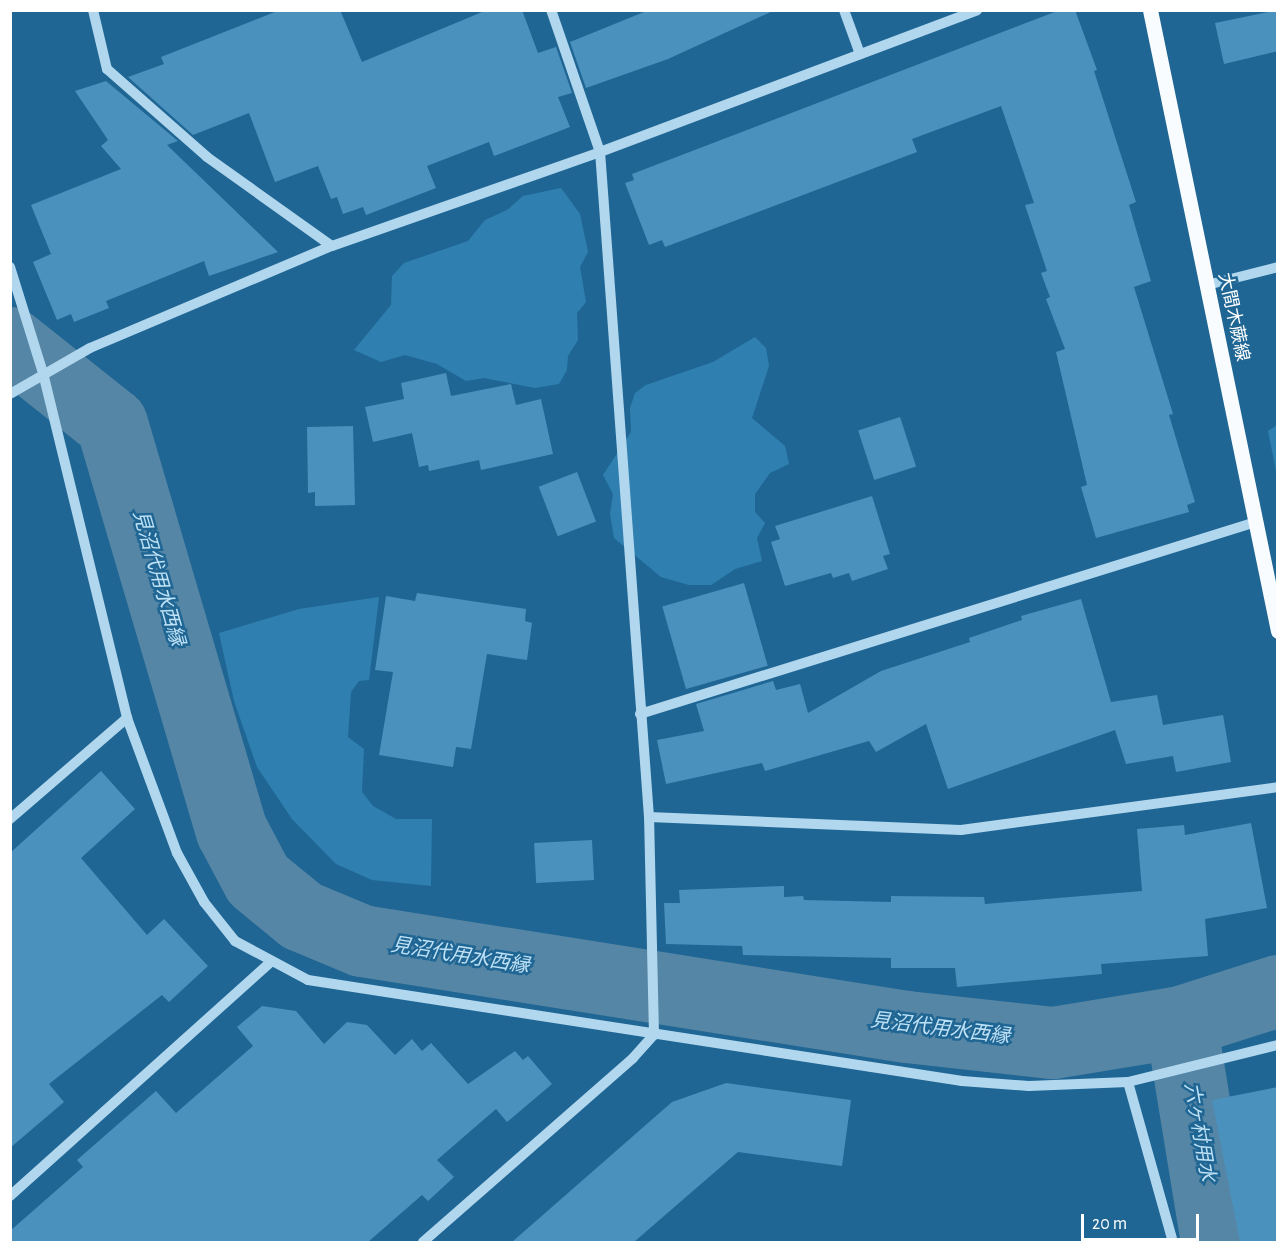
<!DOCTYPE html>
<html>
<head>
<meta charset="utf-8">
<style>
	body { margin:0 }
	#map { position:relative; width:1288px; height:1253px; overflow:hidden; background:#1f6694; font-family:"Alegreya Sans","Noto Sans JP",sans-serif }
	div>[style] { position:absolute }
	.green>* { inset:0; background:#2f80b0 }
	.river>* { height:72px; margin:-36px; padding:0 36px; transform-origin:36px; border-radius:36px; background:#5686a5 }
	.building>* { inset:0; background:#4b91bd; transform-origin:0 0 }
	.minor>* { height:10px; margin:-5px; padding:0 5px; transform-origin:5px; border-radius:5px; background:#b1d7ee }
	.major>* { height:15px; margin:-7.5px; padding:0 7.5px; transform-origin:7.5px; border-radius:7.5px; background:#f9fcff }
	span { translate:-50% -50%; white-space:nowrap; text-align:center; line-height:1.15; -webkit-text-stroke:5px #1f6694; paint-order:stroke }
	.street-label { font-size:18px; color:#fff }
	.water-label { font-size:20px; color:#bee1f5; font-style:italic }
	.frame { position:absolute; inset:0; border:12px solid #fff; pointer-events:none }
	.scale { position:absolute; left:1081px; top:1214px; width:118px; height:27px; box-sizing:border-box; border:3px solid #fff; border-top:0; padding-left:8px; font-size:18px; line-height:21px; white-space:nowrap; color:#fff; -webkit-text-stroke:4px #1f6694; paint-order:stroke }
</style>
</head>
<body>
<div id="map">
	<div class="green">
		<div style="clip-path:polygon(561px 188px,580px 214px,588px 252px,580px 267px,586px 302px,577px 313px,578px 340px,568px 356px,567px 370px,559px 384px,535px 388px,484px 378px,466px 381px,437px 364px,405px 355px,381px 362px,354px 350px,391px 305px,392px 276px,404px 263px,468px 241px,485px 220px,507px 210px,523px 196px)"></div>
		<div style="clip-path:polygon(755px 337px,766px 348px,769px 366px,752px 418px,785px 446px,789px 464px,770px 473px,755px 494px,755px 512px,765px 523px,757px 538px,762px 561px,735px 569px,711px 585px,689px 585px,661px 577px,614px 538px,610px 514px,613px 494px,603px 475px,631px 432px,630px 408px,635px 393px,646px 385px,713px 362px)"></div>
		<div style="clip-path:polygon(1277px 425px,1277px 476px,1268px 431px)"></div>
		<div style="clip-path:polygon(379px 597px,369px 680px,359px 681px,351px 692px,348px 737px,364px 749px,362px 792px,373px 806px,396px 819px,432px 819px,431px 886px,372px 880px,336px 864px,292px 819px,257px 767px,234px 701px,219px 633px,299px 609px)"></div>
	</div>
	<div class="river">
		<div style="left:10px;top:343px;width:130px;rotate:38.5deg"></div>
		<div style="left:112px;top:424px;width:424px;rotate:73.6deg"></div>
		<div style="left:232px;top:831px;width:55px;rotate:62deg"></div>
		<div style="left:258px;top:880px;width:57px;rotate:39.3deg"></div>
		<div style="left:302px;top:916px;width:65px;rotate:22.6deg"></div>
		<div style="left:362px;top:941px;width:552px;rotate:8.97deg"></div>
		<div style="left:907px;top:1027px;width:147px;rotate:6.3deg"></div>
		<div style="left:1053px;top:1043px;width:130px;rotate:-9.3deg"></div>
		<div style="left:1181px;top:1022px;width:102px;rotate:-17.7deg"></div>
		<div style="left:1181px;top:1022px;width:223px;rotate:80.7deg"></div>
	</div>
	<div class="building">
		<div style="clip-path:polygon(280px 10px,340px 10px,362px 62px,487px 10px,522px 10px,538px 53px,556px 47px,572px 93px,558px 97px,570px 127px,494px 156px,489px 142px,427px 166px,436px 188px,366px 215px,363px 207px,343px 214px,337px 197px,331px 199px,318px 166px,275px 182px,249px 113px,193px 135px,128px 77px,164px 64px,161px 57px)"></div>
		<div style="clip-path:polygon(649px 10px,775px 10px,668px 59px,586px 88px,570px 42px)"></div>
		<div style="clip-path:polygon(1060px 10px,1075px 10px,1097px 70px,1094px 71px,1136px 202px,1129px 205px,1151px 281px,1134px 287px,1173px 414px,1169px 415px,1195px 502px,1187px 505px,1189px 512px,1096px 538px,1081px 487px,1087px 485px,1056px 352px,1065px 349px,1046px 299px,1050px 297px,1041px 273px,1047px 271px,1025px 205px,1034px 203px,1001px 106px,912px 139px,917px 152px,665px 247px,662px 240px,649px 245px,625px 183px,634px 180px,632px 174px)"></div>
		<div style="clip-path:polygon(1278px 10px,1278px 51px,1224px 64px,1215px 23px)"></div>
		<div style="clip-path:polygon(106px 81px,178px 141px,167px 145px,278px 252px,209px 276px,204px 261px,106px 301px,109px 308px,74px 322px,71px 314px,57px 320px,33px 262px,51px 254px,31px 205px,121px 169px,101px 146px,108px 140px,75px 91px)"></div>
		<div style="clip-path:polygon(446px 373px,451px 396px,511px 384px,516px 405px,541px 399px,553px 454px,481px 470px,479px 460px,429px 471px,428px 465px,419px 467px,412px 433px,373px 442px,365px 407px,404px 399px,401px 383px)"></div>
		<div style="left:900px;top:417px;width:52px;height:44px;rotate:72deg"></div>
		<div style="clip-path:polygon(353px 426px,355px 505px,315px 506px,315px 492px,308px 493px,307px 427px)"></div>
		<div style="left:577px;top:472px;width:53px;height:41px;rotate:69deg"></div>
		<div style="clip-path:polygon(872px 496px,890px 554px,883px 556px,888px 569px,852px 581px,849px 573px,833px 578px,831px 573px,785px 586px,771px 542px,780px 539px,775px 526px)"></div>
		<div style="left:744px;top:583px;width:86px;height:85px;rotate:74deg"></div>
		<div style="clip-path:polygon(417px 593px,526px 609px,525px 621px,532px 623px,527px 660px,487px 654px,471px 749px,456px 747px,453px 767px,379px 755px,393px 672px,375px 670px,386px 596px,415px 601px)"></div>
		<div style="clip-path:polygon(1081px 599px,1111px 702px,1157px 695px,1163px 725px,1223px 715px,1231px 762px,1176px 772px,1173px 756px,1126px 764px,1115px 730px,948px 789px,926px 724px,876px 752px,869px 741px,765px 771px,762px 763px,666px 784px,657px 740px,704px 731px,696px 704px,773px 681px,776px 690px,800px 684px,808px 713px,881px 671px,970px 642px,969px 638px,1022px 620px,1021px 616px)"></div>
		<div style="clip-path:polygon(101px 771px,135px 809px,81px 858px,147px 935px,164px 919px,208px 966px,169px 1002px,162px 995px,49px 1084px,64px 1102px,10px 1148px,10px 853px)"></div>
		<div style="clip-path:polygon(1251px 823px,1267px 908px,1205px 919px,1208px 956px,1101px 964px,1102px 974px,957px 987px,955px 968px,891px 968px,891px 958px,743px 955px,742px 946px,666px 944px,664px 903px,680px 903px,679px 890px,784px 886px,784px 897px,803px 896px,804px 900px,891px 902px,891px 896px,984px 897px,985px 904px,1142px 891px,1137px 829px,1184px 825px,1185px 835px)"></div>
		<div style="left:592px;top:840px;width:40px;height:58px;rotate:87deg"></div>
		<div style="clip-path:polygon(262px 1006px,296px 1011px,324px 1044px,347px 1022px,367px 1025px,395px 1055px,412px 1039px,422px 1051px,431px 1043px,468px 1084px,515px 1051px,523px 1060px,528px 1056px,552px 1084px,507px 1122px,496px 1109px,437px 1160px,454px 1177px,428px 1201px,422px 1195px,368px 1242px,10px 1242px,10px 1231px,83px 1167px,77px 1160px,156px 1091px,176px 1113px,253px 1046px,237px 1027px)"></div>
		<div style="clip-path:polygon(726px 1083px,851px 1100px,842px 1166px,738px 1152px,634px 1242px,512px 1242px,672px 1102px)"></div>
		<div style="clip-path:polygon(1278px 1087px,1278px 1242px,1240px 1242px,1212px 1100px)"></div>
	</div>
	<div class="minor">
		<div style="left:93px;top:10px;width:61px;rotate:76.7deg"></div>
		<div style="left:107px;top:69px;width:133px;rotate:41.3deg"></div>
		<div style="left:207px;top:157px;width:153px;rotate:35.5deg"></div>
		<div style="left:844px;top:10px;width:47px;rotate:70deg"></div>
		<div style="left:10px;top:267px;width:111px;rotate:72.7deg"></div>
		<div style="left:43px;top:373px;width:355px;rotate:76.3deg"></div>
		<div style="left:127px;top:718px;width:144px;rotate:69.7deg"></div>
		<div style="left:177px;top:853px;width:56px;rotate:61.1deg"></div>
		<div style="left:204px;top:902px;width:50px;rotate:51.5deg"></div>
		<div style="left:235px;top:941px;width:83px;rotate:28.1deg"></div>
		<div style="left:308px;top:980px;width:662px;rotate:8.78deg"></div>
		<div style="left:962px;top:1081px;width:67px;rotate:4.3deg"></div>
		<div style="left:1029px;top:1086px;width:99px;rotate:-2.3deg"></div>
		<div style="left:1128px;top:1082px;width:154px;rotate:-13.9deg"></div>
		<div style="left:1207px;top:285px;width:73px;rotate:-14.2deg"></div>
		<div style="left:10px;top:394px;width:92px;rotate:-29.9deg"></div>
		<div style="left:90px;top:348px;width:263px;rotate:-22.9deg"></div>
		<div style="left:332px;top:246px;width:284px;rotate:-19.3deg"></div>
		<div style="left:600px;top:152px;width:403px;rotate:-20.6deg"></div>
		<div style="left:640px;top:714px;width:645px;rotate:-17.31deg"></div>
		<div style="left:649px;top:817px;width:312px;rotate:2.4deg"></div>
		<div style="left:961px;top:830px;width:320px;rotate:-7.7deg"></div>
		<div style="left:10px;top:819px;width:155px;rotate:-40.8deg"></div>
		<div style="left:1128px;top:1082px;width:166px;rotate:74.3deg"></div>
		<div style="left:10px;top:1196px;width:351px;rotate:-41.9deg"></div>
		<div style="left:423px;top:1242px;width:279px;rotate:-41.2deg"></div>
		<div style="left:633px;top:1058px;width:31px;rotate:-48deg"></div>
		<div style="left:654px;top:1035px;width:218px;rotate:-91.3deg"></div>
		<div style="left:649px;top:817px;width:667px;rotate:-94.21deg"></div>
		<div style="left:600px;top:152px;width:150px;rotate:-109deg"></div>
	</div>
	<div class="major">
		<div style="left:1150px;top:10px;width:634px;rotate:78.35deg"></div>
	</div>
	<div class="street-label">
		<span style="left:1233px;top:317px;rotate:78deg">大間木蕨線</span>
	</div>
	<div class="water-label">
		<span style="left:158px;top:578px;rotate:74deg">見沼代用水西縁</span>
		<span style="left:460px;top:956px;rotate:9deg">見沼代用水西縁</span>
		<span style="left:940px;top:1029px;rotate:7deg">見沼代用水西縁</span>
		<span style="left:1199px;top:1132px;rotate:80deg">六ヶ村用水</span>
	</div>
	<div class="frame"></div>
	<div class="scale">20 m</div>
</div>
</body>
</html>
